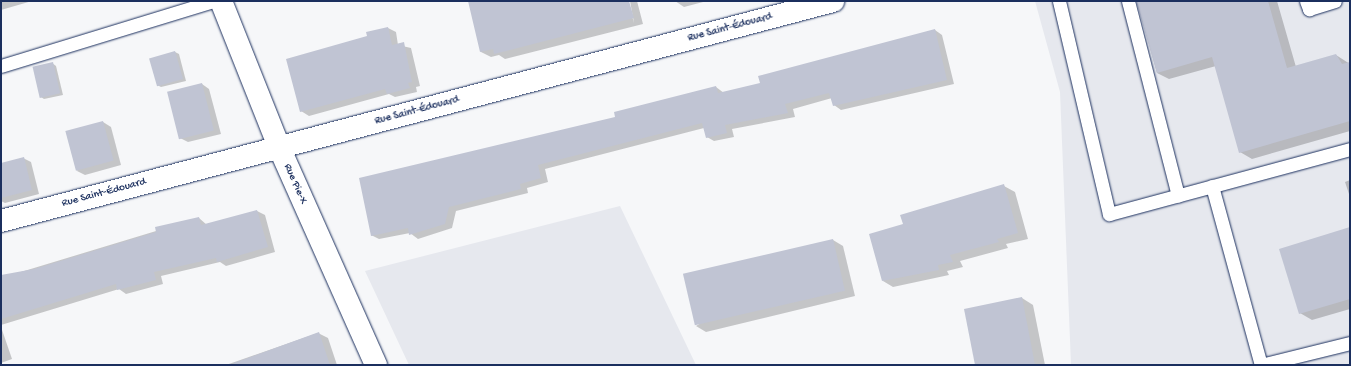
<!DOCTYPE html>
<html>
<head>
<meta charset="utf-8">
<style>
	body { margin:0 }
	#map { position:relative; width:1351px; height:366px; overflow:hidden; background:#f6f7f9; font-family:"Gochi Hand",sans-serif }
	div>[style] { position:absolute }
	.built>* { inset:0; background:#e6e8ee }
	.shadow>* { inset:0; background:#0003 }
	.building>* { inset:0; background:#c0c4d3; transform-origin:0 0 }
	.roads { filter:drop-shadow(0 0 1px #1b2f5e) drop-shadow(0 0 1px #1b2f5e) }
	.lane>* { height:13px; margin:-6.5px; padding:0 6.5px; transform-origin:6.5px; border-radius:6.5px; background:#fff }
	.street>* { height:22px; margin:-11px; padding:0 11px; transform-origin:11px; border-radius:11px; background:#fff }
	span { translate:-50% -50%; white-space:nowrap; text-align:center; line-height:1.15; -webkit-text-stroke:4px #fff; paint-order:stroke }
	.street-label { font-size:11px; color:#1b2f5e }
	.frame { position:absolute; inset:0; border:2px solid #1b2f5e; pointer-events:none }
</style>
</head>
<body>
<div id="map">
	<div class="built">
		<div style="clip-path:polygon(1035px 1px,1350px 1px,1350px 365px,1071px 365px,1060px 92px)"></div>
		<div style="clip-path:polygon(620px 206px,696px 365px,409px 365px,365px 271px)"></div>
	</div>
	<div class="shadow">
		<div style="clip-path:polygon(1px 1px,32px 1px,1px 10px)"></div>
		<div style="clip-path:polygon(475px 1px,628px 1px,634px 23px,630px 1px,637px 1px,643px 24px,505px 59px,499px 55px,491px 57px,481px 52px)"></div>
		<div style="clip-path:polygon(675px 1px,707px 1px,684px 7px)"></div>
		<div style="clip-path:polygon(1137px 1px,1277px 1px,1296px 67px,1336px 55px,1350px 64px,1350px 131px,1252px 159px,1240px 152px,1216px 66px,1169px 79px,1157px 73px)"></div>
		<div style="clip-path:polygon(388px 28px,396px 32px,398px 45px,411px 48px,420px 86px,416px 87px,417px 92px,395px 97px,389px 94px,309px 116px,301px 111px,369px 37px)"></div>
		<div style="clip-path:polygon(935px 30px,942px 35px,954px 84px,841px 110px,834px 105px,832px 98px,793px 109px,795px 117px,732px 129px,734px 137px,714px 141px,707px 137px,704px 128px,545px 169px,548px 182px,527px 188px,528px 193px,456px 211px,452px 228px,418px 239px,410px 233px,379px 239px,371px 235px,616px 118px,716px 87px,724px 93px,761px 84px)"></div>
		<div style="clip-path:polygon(175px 52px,179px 54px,186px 81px,161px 87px,157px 85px)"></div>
		<div style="clip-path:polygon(52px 63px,56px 66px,63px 95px,44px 99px,41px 97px)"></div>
		<div style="clip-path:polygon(202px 84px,209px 89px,221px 134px,188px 142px,180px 138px)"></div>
		<div style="clip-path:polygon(103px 122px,111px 127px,121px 165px,85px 175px,77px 171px)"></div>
		<div style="clip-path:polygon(23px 158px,31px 162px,39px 194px,5px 203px,1px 201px,1px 164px)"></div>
		<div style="clip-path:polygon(1350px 180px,1350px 197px,1345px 182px)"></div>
		<div style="clip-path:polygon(1004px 186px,1015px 192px,1028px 239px,1006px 244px,1008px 248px,960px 261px,963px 267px,947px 271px,949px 275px,893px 287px,883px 281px,904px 225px)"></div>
		<div style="clip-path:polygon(257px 211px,265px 215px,275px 252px,226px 266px,220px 262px,161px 276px,163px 284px,126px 294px,119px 289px,1px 325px,1px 278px,199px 218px,207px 225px)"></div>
		<div style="clip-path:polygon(1350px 228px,1350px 309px,1312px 320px,1300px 313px)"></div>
		<div style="clip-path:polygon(833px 240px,843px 246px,855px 296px,706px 332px,696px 326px)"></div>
		<div style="clip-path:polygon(1022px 298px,1033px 305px,1045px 365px,976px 365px)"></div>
		<div style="clip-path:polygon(1px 327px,12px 359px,1px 363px)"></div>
		<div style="clip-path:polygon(318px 333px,328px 338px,337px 365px,226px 365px)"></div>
	</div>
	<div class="building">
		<div style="clip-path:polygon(468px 1px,629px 1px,634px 18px,494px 54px,493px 49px,480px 52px)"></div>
		<div style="clip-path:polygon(1136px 1px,1268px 1px,1287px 68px,1336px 54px,1342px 64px,1350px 62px,1350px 121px,1239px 153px,1212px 57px,1157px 73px)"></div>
		<div style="clip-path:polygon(388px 27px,392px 45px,404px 42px,412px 82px,408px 83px,410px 88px,387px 94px,385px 89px,300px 112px,286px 59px,367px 36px,366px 32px)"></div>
		<div style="clip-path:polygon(935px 29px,947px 80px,833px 106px,829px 93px,785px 104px,788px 113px,725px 125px,727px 133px,706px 138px,702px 123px,538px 165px,541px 178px,520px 184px,521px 189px,449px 207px,445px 224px,409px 235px,408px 228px,371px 236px,359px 178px,615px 117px,614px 112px,716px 86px,718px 93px,760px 83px,758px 76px)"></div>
		<div style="left:175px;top:51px;width:29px;height:27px;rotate:74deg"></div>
		<div style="left:53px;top:62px;width:32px;height:21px;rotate:77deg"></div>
		<div style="left:202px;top:83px;width:49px;height:36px;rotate:76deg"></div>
		<div style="left:103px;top:121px;width:41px;height:39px;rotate:75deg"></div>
		<div style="clip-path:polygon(24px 157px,32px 190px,1px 198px,1px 163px)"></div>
		<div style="clip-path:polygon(1004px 184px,1018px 233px,997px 239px,999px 242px,950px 255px,953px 262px,938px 265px,939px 270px,882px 281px,869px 234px,903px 224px,900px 215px)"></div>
		<div style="clip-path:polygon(257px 210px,268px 247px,217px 262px,216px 258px,154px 272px,156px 280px,117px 290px,116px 284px,1px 319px,1px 275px,34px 269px,156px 232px,155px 227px,199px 217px,201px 225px)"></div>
		<div style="clip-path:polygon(1350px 227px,1350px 299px,1299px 314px,1279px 249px)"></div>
		<div style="left:833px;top:239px;width:53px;height:154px;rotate:77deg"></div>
		<div style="clip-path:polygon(1022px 297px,1035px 365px,975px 365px,964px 309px)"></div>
		<div style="clip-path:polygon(319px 332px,330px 365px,235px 365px,234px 363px)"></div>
	</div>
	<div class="roads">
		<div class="lane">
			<div style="left:1059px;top:1px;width:219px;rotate:76.8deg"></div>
			<div style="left:1109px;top:214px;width:250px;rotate:-15.1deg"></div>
			<div style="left:1128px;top:1px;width:201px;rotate:75.6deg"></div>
			<div style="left:1306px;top:1px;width:9px;rotate:69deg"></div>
			<div style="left:1309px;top:9px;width:27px;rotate:-17deg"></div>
			<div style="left:1px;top:66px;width:223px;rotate:-17deg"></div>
			<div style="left:1212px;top:186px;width:186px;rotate:74.7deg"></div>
			<div style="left:1261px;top:365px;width:92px;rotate:-13.9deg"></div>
		</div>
		<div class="street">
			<div style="left:221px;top:1px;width:157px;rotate:68.3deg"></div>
			<div style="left:279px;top:147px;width:239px;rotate:66deg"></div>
			<div style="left:1px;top:221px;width:861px;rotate:-14.81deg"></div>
		</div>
	</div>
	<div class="street-label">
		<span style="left:730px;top:28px;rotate:-15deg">Rue Saint-Édouard</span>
		<span style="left:417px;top:111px;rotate:-15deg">Rue Saint-Édouard</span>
		<span style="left:295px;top:184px;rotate:66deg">Rue Pie-X</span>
		<span style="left:104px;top:193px;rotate:-15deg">Rue Saint-Édouard</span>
	</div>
	<div class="frame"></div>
</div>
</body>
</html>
